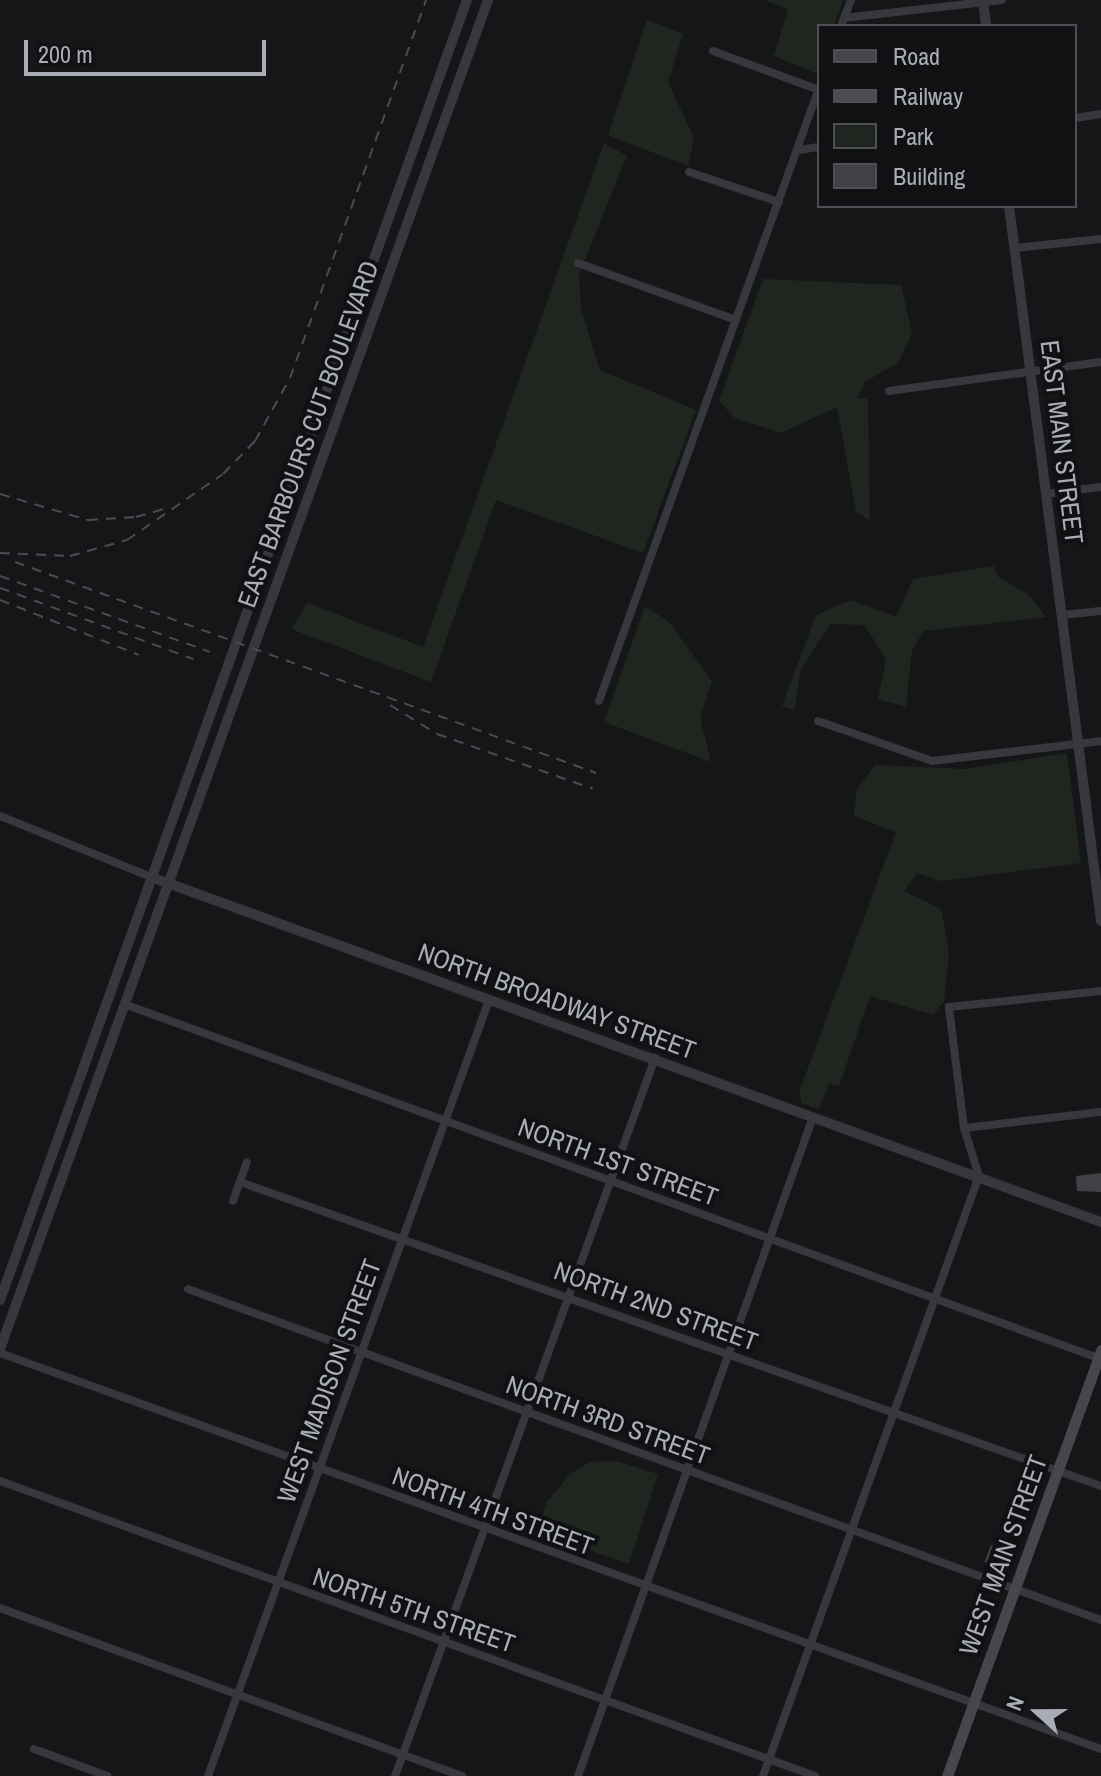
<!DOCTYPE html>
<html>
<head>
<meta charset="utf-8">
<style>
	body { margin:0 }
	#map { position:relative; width:1101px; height:1776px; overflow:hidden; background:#161618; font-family:"Archivo Narrow",sans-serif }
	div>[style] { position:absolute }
	.green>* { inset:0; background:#1e261f }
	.building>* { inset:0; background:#404145; transform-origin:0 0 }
	.minor>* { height:8px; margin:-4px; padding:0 4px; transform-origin:4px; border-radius:4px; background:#37383d }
	.tertiary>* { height:10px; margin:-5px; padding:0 5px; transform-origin:5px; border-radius:5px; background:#37383d }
	.secondary>* { height:11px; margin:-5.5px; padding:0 5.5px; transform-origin:5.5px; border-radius:5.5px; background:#45474d }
	.rail>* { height:2px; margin-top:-1px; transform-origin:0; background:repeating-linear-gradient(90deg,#4a4c52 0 10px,transparent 0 18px) }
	span { translate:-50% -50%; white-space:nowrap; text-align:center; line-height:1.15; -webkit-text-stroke:8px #111113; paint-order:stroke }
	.street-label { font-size:26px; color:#a8adb8 }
	.legend { position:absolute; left:817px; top:24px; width:260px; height:184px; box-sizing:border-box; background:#111113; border:2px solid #4d4f55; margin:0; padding:10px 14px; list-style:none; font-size:24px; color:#a8adb8 }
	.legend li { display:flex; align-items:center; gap:16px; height:40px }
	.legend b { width:40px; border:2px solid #4d4f55 }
	.north { position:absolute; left:997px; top:1672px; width:80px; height:80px; -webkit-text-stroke:6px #111113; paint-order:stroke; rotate:291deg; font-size:22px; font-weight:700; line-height:32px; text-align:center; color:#a8adb8 }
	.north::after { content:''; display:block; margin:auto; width:28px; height:36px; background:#a8adb8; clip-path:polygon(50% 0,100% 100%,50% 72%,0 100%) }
	.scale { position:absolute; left:24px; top:40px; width:242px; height:36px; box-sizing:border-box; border:4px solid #a8adb8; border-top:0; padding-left:10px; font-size:24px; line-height:28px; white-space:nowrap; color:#a8adb8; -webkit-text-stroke:6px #111113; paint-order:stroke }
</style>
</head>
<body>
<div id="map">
	<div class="green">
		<div style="clip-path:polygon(764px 0,843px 0,834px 26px,819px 26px,817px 74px,774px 56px,788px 9px)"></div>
		<div style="clip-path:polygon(647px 20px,683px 34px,668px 82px,694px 138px,688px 166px,608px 135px)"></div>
		<div style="clip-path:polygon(604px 143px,627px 156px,579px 274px,581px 309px,600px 370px,696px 410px,643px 553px,496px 500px,431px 682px,291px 629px,307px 603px,423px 647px)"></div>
		<div style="clip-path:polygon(763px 279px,901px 285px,912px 333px,898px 363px,865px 382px,858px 398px,868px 399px,870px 521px,856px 511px,837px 407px,781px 433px,735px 418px,719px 401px)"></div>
		<div style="clip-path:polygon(994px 566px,997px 576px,1030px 596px,1046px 617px,924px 631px,912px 649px,906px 707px,878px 699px,886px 660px,865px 625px,830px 624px,801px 669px,794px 710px,782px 706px,816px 615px,851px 600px,896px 617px,913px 579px)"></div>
		<div style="clip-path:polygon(645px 606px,669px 622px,712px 681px,700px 717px,711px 762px,604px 722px)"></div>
		<div style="clip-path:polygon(1067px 753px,1081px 863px,941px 881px,917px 873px,904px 891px,941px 909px,949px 951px,944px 1001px,933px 1015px,870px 996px,839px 1086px,829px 1083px,819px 1109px,802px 1104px,799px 1092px,896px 832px,854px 816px,857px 789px,875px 765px,965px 769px)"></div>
		<div style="clip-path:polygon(616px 1461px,658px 1474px,629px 1564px,537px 1532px,547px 1502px,570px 1474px,590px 1462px)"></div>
	</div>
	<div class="building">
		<div style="clip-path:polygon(1101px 1173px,1101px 1192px,1077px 1191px,1076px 1176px)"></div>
		<div style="left:991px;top:1545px;width:22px;height:18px;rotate:21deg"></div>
	</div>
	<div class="minor">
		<div style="left:844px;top:18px;width:159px;rotate:-6.5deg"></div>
		<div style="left:841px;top:26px;width:28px;rotate:-69deg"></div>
		<div style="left:713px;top:51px;width:113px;rotate:20.2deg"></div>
		<div style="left:1075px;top:118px;width:26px;rotate:-9deg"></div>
		<div style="left:798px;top:150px;width:21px;rotate:-8deg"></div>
		<div style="left:689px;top:172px;width:95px;rotate:18.4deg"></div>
		<div style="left:1015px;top:248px;width:86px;rotate:-6deg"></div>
		<div style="left:578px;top:263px;width:168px;rotate:19.8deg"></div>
		<div style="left:889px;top:391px;width:214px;rotate:-7.8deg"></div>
		<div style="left:1046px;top:494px;width:55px;rotate:-7.3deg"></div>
		<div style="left:1062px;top:615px;width:39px;rotate:-6deg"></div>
		<div style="left:599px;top:701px;width:651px;rotate:-70.26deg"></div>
		<div style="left:818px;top:721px;width:121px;rotate:19.3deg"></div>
		<div style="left:932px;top:761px;width:170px;rotate:-6.7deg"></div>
		<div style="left:0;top:816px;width:163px;rotate:22deg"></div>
		<div style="left:124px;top:1004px;width:1039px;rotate:19.97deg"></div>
		<div style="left:964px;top:1128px;width:138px;rotate:-6.7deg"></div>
		<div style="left:240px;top:1182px;width:913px;rotate:19.45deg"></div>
		<div style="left:233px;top:1201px;width:41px;rotate:-70.3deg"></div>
		<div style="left:188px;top:1289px;width:971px;rotate:19.93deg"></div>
		<div style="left:0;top:1353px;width:1170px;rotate:19.78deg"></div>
		<div style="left:0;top:1481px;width:867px;rotate:19.9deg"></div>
		<div style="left:0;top:1608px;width:492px;rotate:20deg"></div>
		<div style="left:34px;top:1749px;width:78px;rotate:20.3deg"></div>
		<div style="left:208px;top:1776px;width:825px;rotate:-70.09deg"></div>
		<div style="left:395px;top:1776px;width:764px;rotate:-70.09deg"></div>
		<div style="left:578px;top:1776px;width:700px;rotate:-70.37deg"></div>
		<div style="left:763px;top:1776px;width:638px;rotate:-70.2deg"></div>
		<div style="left:979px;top:1176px;width:50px;rotate:-107.4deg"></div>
		<div style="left:964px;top:1128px;width:122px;rotate:-97.1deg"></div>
		<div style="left:949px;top:1007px;width:153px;rotate:-6deg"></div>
	</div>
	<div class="tertiary">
		<div style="left:983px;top:0;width:26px;rotate:83deg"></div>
		<div style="left:1009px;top:206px;width:721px;rotate:82.67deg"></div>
		<div style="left:151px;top:877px;width:1011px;rotate:19.96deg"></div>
		<div style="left:0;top:1300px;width:1381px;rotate:-70.24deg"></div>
		<div style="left:0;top:1349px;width:1435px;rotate:-70.11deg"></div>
	</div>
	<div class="secondary">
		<div style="left:947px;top:1776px;width:453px;rotate:-70.1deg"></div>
	</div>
	<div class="rail">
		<div style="left:0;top:494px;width:92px;rotate:16.5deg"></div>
		<div style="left:88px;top:520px;width:48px;rotate:-3.6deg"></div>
		<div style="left:136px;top:517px;width:35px;rotate:-16deg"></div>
		<div style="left:0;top:553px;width:70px;rotate:2.5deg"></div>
		<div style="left:70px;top:556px;width:59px;rotate:-15.7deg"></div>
		<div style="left:127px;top:540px;width:116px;rotate:-34.5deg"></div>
		<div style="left:223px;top:474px;width:46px;rotate:-45.9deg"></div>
		<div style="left:255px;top:441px;width:72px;rotate:-60.9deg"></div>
		<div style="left:290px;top:378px;width:402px;rotate:-70.2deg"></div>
		<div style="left:15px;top:562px;width:618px;rotate:19.96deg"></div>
		<div style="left:0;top:576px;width:223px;rotate:19.9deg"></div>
		<div style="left:0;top:588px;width:206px;rotate:20.2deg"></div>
		<div style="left:0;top:600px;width:149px;rotate:21.6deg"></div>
		<div style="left:390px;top:705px;width:55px;rotate:31.7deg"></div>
		<div style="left:437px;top:734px;width:165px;rotate:19.4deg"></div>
	</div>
	<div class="street-label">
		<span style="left:308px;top:434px;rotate:-70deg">EAST BARBOURS CUT BOULEVARD</span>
		<span style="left:1062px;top:442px;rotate:83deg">EAST MAIN STREET</span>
		<span style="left:557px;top:1001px;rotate:20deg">NORTH BROADWAY STREET</span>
		<span style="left:618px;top:1162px;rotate:20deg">NORTH 1ST STREET</span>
		<span style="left:656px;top:1306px;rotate:20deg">NORTH 2ND STREET</span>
		<span style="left:329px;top:1381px;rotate:-70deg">WEST MADISON STREET</span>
		<span style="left:608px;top:1420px;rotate:20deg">NORTH 3RD STREET</span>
		<span style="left:493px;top:1511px;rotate:20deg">NORTH 4TH STREET</span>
		<span style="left:1003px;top:1555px;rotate:-70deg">WEST MAIN STREET</span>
		<span style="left:414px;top:1610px;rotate:19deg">NORTH 5TH STREET</span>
	</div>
	<ul class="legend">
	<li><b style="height:10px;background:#45474d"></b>Road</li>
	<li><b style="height:10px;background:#4a4c52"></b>Railway</li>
	<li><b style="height:22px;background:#1e261f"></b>Park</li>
	<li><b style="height:22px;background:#404145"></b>Building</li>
	</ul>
	<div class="north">N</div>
	<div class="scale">200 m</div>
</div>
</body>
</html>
